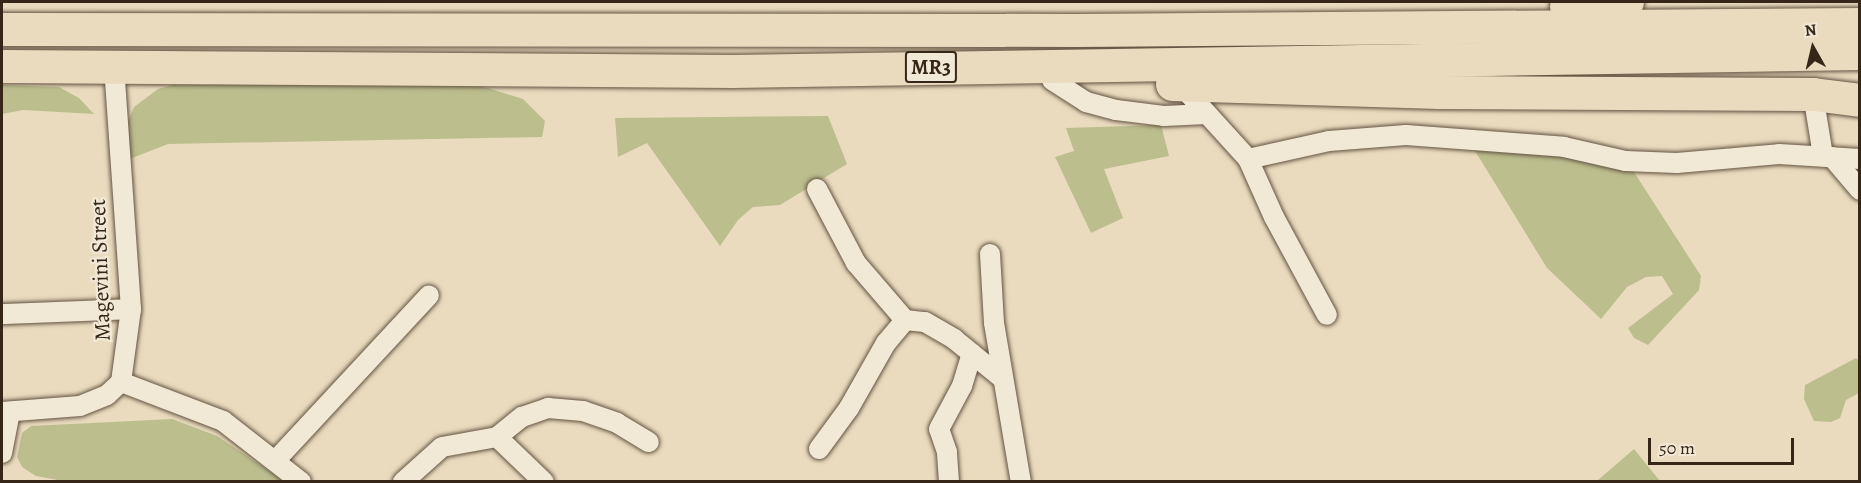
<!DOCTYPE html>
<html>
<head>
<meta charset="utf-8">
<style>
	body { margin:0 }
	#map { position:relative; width:1861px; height:483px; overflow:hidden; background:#eadbbe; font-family:Alegreya,serif }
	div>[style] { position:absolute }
	.green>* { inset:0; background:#bcbe8e }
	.roads { filter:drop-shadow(0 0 2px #635342) drop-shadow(0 0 2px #635342) }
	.street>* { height:20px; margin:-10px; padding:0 10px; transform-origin:10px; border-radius:10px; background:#f1e8d5 }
	.highway>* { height:33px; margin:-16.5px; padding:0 16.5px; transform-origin:16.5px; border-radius:16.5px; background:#eadbbe }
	span { translate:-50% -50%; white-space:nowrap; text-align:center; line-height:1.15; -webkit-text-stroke:4.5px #f1e8d5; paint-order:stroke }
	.shield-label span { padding:2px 4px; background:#f1e8d5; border:2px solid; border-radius:4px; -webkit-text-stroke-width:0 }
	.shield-label { font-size:21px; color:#362618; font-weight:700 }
	.street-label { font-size:22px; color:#362618 }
	.frame { position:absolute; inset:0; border:3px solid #362618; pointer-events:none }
	.north { position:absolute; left:1783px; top:18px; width:60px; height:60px; -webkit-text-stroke:4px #f1e8d5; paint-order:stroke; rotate:352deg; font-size:16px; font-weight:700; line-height:24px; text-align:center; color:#362618 }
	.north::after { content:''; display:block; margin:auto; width:21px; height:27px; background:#362618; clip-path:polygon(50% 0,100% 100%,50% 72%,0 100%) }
	.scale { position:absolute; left:1648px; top:438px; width:146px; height:27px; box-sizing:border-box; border:3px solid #362618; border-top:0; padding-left:8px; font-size:18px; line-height:21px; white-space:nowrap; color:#362618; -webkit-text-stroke:4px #f1e8d5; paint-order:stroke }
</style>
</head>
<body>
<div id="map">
	<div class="green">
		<div style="clip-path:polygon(183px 82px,478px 85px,523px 99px,545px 121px,542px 137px,168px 144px,127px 160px,125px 128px,134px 107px,158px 89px)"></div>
		<div style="clip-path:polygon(2px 85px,59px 87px,79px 98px,94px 114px,23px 110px,2px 114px)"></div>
		<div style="clip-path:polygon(828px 116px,847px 164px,780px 205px,753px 207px,738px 220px,720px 246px,647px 143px,618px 157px,615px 118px)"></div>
		<div style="clip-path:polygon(1161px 125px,1169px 156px,1104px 169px,1123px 218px,1091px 233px,1055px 157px,1074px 151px,1066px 128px)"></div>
		<div style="clip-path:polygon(1472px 146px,1521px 147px,1632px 169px,1701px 276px,1699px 290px,1648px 345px,1634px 338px,1628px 328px,1673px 294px,1662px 276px,1646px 277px,1627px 287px,1601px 319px,1547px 268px)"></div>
		<div style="clip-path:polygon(1856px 358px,1859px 361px,1859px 393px,1846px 400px,1840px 418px,1831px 422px,1814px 421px,1804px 399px,1805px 385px)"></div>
		<div style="clip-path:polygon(172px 419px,217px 436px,284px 481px,58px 480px,36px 476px,22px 467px,17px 457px,22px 433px,31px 426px)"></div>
		<div style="clip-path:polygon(1634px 449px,1660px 481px,1588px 481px,1598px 480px)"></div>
	</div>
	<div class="roads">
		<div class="street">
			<div style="left:1052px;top:80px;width:40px;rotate:32.9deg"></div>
			<div style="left:1086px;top:102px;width:31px;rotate:15deg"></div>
			<div style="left:1116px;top:110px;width:48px;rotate:7.1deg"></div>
			<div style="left:1164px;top:116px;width:43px;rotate:-2.7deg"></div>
			<div style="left:1180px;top:84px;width:101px;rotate:47.8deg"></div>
			<div style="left:1248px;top:159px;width:64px;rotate:65.9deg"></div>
			<div style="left:1274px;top:217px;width:111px;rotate:61.6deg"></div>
			<div style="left:1813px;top:94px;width:63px;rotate:80.8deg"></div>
			<div style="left:1832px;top:157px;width:43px;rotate:49.7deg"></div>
			<div style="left:1248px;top:159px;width:83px;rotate:-12.5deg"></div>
			<div style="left:1329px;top:141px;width:77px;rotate:-4.5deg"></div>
			<div style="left:1406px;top:135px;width:158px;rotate:4.3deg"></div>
			<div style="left:1564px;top:147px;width:63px;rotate:12.9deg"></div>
			<div style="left:1625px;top:161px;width:52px;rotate:2.2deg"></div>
			<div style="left:1677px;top:163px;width:102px;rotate:-5deg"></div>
			<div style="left:1779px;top:154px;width:81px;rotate:3.5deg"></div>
			<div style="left:817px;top:189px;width:84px;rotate:62.2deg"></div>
			<div style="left:856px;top:263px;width:75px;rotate:49.3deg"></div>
			<div style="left:990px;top:254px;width:69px;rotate:86.7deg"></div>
			<div style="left:994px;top:323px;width:161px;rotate:80.4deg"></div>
			<div style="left:2px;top:314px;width:129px;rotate:-2.2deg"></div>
			<div style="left:121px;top:382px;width:109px;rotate:20.9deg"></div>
			<div style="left:223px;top:421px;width:99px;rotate:38deg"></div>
			<div style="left:2px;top:412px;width:78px;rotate:-4.4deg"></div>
			<div style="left:80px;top:406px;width:29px;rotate:-22deg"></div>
			<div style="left:107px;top:395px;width:19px;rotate:-43deg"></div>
			<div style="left:121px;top:382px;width:74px;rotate:-82.2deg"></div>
			<div style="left:131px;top:309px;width:246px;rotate:-94deg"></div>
			<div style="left:497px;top:437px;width:65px;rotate:43.8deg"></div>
			<div style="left:819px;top:449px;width:51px;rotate:-53.8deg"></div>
			<div style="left:849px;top:408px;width:75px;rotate:-60.4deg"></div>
			<div style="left:886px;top:343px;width:30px;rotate:-50deg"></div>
			<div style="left:905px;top:320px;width:20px;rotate:6deg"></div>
			<div style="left:925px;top:322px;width:34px;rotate:30deg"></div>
			<div style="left:954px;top:339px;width:63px;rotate:39.2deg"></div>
			<div style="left:2px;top:453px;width:42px;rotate:-79deg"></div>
			<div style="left:275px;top:461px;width:226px;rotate:-47.1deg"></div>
			<div style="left:403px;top:482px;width:52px;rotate:-41.9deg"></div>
			<div style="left:442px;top:447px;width:56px;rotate:-10.3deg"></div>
			<div style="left:497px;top:437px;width:32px;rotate:-39deg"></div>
			<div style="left:522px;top:417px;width:28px;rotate:-19deg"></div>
			<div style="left:548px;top:408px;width:35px;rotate:5deg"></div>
			<div style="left:583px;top:411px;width:36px;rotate:19deg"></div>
			<div style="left:617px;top:423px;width:37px;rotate:31deg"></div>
			<div style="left:949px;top:482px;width:30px;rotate:-94deg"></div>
			<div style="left:947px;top:452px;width:24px;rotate:-109deg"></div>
			<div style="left:939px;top:429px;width:49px;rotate:-61.9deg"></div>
			<div style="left:962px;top:386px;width:34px;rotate:-73deg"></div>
		</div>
		<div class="highway">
			<div style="left:1566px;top:6px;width:61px;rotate:-3.8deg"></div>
			<div style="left:2px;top:29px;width:1074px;rotate:0.05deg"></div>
			<div style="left:1076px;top:30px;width:784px;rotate:-0.44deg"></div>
			<div style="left:2px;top:66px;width:730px;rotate:0.39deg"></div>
			<div style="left:732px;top:71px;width:1128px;rotate:-0.91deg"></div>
			<div style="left:1172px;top:84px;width:267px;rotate:1.7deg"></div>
			<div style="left:1439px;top:92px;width:374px;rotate:0.3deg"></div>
			<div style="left:1813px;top:94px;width:47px;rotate:7.3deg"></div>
		</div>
	</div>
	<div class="shield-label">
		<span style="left:931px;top:67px">MR3</span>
	</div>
	<div class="street-label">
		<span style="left:101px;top:270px;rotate:-92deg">Magevini Street</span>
	</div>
	<div class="frame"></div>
	<div class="north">N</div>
	<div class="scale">50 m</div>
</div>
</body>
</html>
